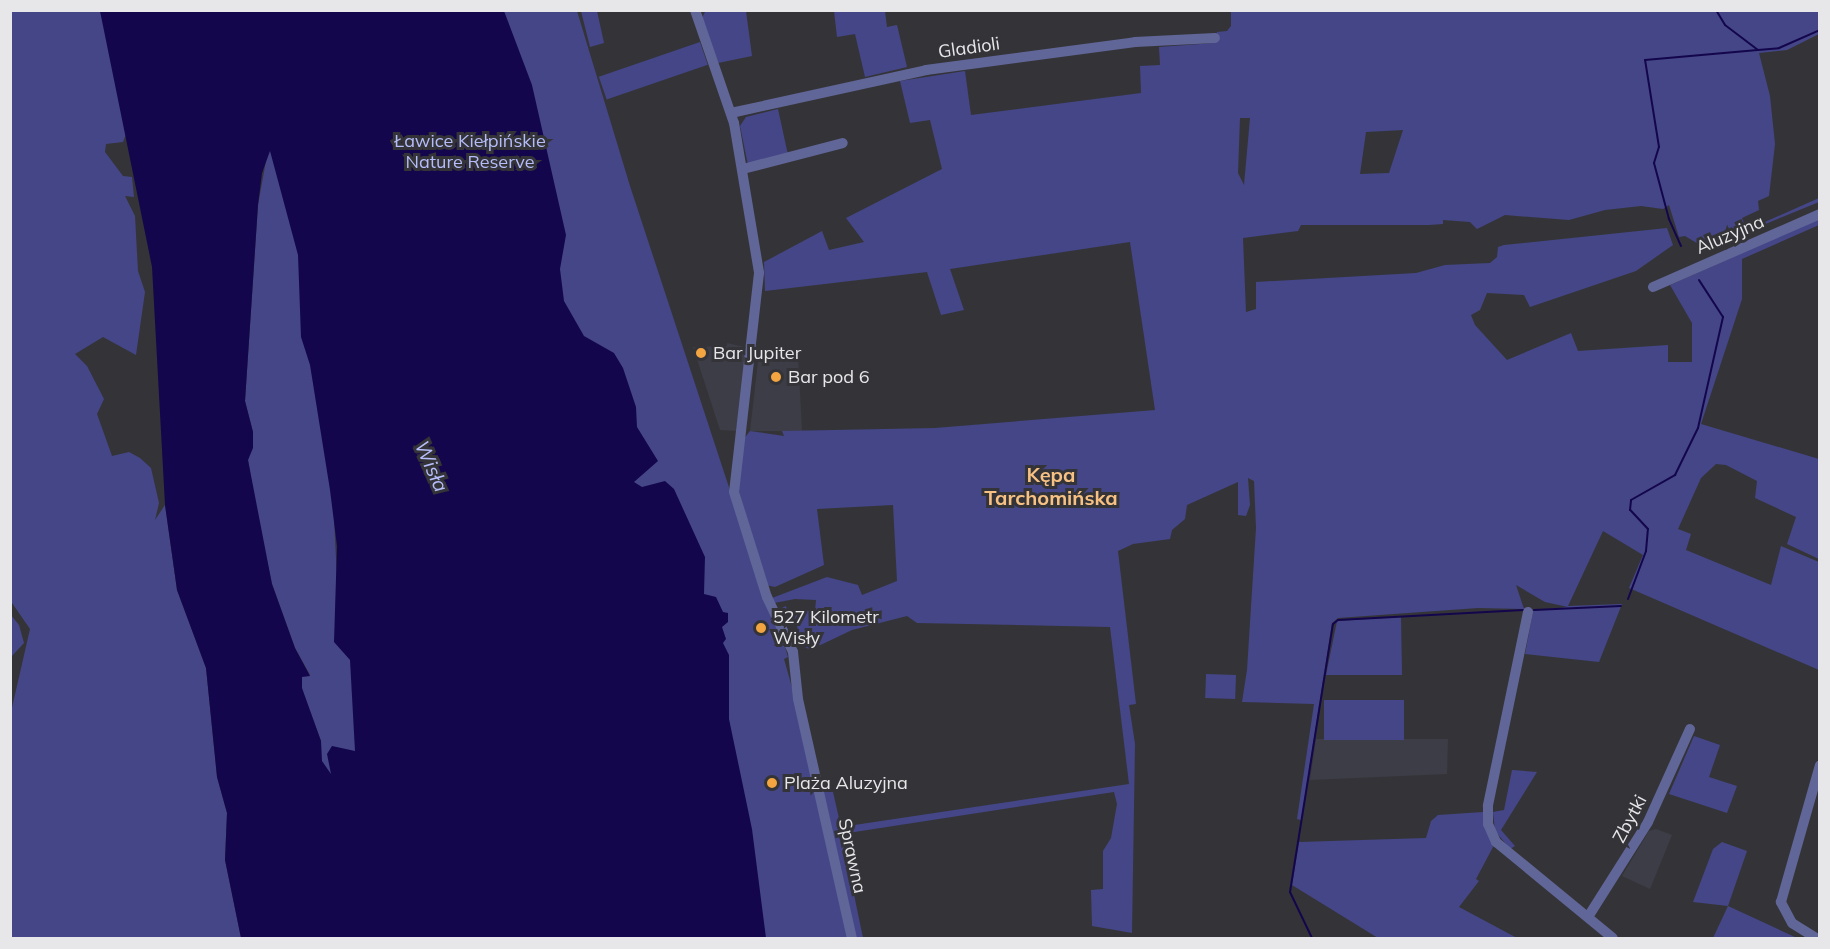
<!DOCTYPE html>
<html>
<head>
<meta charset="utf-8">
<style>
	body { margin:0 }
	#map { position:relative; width:1830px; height:949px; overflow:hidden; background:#343438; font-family:Mulish,sans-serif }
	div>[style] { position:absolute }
	.built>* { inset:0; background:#3c3d47 }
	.green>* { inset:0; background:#444688; transform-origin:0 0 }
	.water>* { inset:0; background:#14064c }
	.stream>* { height:2px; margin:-1px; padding:0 1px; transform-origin:1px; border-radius:1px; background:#14064c }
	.minor>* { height:10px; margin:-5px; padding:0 5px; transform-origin:5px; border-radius:5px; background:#616699 }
	.dots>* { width:16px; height:16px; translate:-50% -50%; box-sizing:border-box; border:3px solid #343438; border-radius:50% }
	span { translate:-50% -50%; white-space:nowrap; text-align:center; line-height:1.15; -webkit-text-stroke:6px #343438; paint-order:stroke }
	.street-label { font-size:18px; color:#e7e7ea }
	.park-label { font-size:18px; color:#b5bcfa }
	.poi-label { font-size:18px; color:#e7e7ea }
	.left { translate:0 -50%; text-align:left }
	.water-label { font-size:20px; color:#b7befc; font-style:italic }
	.neighbourhood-label { font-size:20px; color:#f7c184; font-weight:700 }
	.frame { position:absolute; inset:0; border:12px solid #e7e7ea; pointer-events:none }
</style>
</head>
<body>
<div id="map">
	<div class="built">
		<div style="clip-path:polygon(727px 343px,748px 348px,736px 431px,720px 430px,693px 347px,727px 346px)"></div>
		<div style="clip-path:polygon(798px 356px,802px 431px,750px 431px,758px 362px,763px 358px)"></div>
		<div style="clip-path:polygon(1316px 739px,1448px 739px,1447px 774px,1310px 780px)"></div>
		<div style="clip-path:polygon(1656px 829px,1672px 835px,1650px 889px,1622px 876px,1649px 831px)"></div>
	</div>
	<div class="green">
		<div style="clip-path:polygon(10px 11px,100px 11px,108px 41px,126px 134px,123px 142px,106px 144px,105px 152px,123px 176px,132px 177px,134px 197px,125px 196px,135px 216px,138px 271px,145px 292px,136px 355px,103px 337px,75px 354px,87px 366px,104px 399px,97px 414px,112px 456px,129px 452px,140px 458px,151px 468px,159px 503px,155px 520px,165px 505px,177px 590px,206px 668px,217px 777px,227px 813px,225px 860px,241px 938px,11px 938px,11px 712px,30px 629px,10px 600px)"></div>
		<div style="clip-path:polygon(216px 11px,577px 11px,630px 186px,767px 603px,785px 647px,788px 657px,784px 659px,812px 758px,850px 938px,557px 938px,553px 878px)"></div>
		<div style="clip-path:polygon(581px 11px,597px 11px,604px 43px,590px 47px)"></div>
		<div style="clip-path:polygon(746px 11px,752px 56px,718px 63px,702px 18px,705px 12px)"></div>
		<div style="clip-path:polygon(834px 11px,885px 11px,887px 27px,897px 25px,907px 67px,865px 77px,855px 34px,837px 37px)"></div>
		<div style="clip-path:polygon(evenodd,1231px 11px,1819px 11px,1819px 34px,1787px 50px,1759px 53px,1770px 96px,1775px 144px,1769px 196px,1758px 201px,1759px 210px,1742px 218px,1744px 223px,1700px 245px,1685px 236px,1679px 237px,1669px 205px,1663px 209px,1641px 206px,1605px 210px,1569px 220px,1505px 215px,1477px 229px,1470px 222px,1443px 220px,1443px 224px,1429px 225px,1301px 225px,1298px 231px,1243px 238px,1246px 312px,1256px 309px,1256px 282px,1416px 273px,1445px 265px,1490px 263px,1497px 257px,1498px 247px,1504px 245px,1667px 228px,1673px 245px,1636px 271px,1530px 307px,1524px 295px,1487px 293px,1480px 310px,1471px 315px,1475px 325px,1507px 360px,1571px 333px,1578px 351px,1668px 345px,1668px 362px,1692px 362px,1692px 323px,1670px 285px,1819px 219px,1819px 225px,1742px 259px,1742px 299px,1701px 424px,1819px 459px,1819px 559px,1787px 544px,1796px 517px,1755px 498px,1757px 481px,1726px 465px,1716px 464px,1701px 478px,1678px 529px,1691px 534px,1686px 550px,1771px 585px,1781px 546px,1819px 562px,1819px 670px,1629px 588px,1643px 555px,1603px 531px,1568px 606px,1622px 604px,1599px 662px,1525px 654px,1533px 611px,1568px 607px,1545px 602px,1516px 585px,1524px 609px,1478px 608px,1338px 618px,1332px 623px,1301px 820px,1297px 819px,1314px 704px,1242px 702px,1247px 670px,1256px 528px,1254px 481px,1248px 478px,1250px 505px,1246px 516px,1238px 515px,1238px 482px,1187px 505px,1185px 519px,1172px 530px,1170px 539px,1133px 544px,1118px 551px,1136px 704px,1129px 705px,1135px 744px,1132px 933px,1092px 926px,1091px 890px,1103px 889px,1103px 851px,1111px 838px,1117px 804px,1114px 792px,848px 833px,845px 851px,863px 938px,855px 938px,823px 790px,833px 792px,841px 827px,1129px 784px,1110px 627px,917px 623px,907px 616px,852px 630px,810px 650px,802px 645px,797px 626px,785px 626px,778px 610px,786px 606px,787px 610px,815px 611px,816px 600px,795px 599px,774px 603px,772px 598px,827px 577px,858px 585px,862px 595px,897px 581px,893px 505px,817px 509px,824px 565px,775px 587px,766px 585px,736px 481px,742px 441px,750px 431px,784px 436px,782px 431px,935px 428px,1155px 410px,1130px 242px,950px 269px,964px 310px,941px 315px,927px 272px,765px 291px,764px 262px,822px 231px,829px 250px,864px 242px,846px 218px,942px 169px,930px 120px,910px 123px,900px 81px,965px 71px,971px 115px,1141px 93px,1140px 66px,1160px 65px,1159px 47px,1214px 43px,1217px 32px,1227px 31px,1231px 26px,1231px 11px,1240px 118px,1250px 118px,1244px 185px,1238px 173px,1240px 118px,1231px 11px,1403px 130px,1389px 173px,1360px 174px,1366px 132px,1403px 130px)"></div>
		<div style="left:700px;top:42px;width:24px;height:107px;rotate:71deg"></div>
		<div style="clip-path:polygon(778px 109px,788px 155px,748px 165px,740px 126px,746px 117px)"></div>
		<div style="clip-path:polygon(269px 144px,293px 209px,330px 434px,337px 579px,407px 774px,328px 774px,316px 751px,321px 741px,296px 674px,310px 675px,295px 648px,272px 584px,257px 515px,248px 460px,253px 432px,245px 401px,258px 205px)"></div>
		<div style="clip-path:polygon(1819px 198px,1819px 202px,1702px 250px)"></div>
		<div style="clip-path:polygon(10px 614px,19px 625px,24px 643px,11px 657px)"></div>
		<div style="clip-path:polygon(1401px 617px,1402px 675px,1326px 675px,1337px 621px)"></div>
		<div style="left:1236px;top:675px;width:24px;height:30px;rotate:92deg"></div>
		<div style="left:1404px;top:700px;width:40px;height:80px;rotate:90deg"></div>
		<div style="clip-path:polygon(1694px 736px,1720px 745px,1709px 777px,1737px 786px,1727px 813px,1669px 794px)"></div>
		<div style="clip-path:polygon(1512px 770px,1537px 772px,1501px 830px,1515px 846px,1510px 849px,1495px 831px,1493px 812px,1504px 810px)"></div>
		<div style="clip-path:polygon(1483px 812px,1493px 847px,1476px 879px,1479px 881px,1459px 907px,1517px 938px,1378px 938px,1292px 885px,1299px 842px,1426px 838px,1431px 821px,1438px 815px)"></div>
		<div style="clip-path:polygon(1722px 842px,1747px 851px,1728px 906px,1797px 938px,1713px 938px,1728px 906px,1693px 902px,1713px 849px)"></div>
	</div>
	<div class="water">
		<div style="clip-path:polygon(evenodd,100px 11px,504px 11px,532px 85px,566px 235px,560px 269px,564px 301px,584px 336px,614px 353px,623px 368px,636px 407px,637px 427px,658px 461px,634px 482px,642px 487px,665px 481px,674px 489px,705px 557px,704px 594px,716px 597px,723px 612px,728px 613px,728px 622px,722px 627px,726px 639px,723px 643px,729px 655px,729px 719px,752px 829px,766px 938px,241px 938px,225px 860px,227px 813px,217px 777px,206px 668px,177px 590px,165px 505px,152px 267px,100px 11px,270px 151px,298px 255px,301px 337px,310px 365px,330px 490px,337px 546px,334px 642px,350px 660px,355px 751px,332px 746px,327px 754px,331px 774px,322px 761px,321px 741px,302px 688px,302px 677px,310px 676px,295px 648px,272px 584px,248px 460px,253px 448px,253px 432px,245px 401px,258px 205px,262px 173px,270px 151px)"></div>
	</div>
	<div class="stream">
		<div style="left:1716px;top:10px;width:17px;rotate:59deg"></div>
		<div style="left:1725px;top:25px;width:41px;rotate:37.1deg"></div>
		<div style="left:1758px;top:50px;width:21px;rotate:-5deg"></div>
		<div style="left:1779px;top:48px;width:45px;rotate:-23.7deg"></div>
		<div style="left:1681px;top:246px;width:30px;rotate:-114deg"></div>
		<div style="left:1669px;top:219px;width:58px;rotate:-105deg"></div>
		<div style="left:1654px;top:163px;width:17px;rotate:-73deg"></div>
		<div style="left:1659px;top:147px;width:88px;rotate:-99.1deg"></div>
		<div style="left:1645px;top:60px;width:113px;rotate:-5.1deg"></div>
		<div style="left:1628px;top:599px;width:51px;rotate:-69.4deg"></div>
		<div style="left:1646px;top:551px;width:22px;rotate:-85deg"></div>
		<div style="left:1648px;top:529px;width:26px;rotate:-133deg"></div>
		<div style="left:1630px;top:510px;width:10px;rotate:-84deg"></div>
		<div style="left:1631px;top:500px;width:51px;rotate:-29.6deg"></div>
		<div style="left:1675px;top:475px;width:52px;rotate:-63.9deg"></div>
		<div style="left:1698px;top:428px;width:114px;rotate:-77.3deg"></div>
		<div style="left:1723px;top:317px;width:44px;rotate:-123deg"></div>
		<div style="left:1534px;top:610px;width:87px;rotate:-2.6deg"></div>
		<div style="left:1312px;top:938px;width:51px;rotate:-115.6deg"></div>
		<div style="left:1290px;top:892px;width:271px;rotate:-80.9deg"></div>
		<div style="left:1333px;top:624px;width:6px;rotate:-39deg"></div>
		<div style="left:1338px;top:620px;width:186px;rotate:-3.1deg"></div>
	</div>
	<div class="minor">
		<div style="left:695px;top:10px;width:120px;rotate:71deg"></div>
		<div style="left:734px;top:123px;width:152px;rotate:80.5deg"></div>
		<div style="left:759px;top:273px;width:220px;rotate:96.5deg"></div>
		<div style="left:734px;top:492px;width:110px;rotate:72.6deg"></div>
		<div style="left:767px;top:597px;width:61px;rotate:64.7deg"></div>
		<div style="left:793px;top:652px;width:47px;rotate:83.9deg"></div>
		<div style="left:798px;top:699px;width:245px;rotate:77.3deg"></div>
		<div style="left:731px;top:113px;width:200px;rotate:-12.4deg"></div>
		<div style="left:926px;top:70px;width:211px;rotate:-7.6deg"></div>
		<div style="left:1135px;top:42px;width:80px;rotate:-2.9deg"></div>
		<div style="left:743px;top:169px;width:103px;rotate:-14.6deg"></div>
		<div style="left:1653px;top:287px;width:182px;rotate:-23.6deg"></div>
		<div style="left:1528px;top:612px;width:198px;rotate:101.7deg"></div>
		<div style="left:1488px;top:806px;width:18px;rotate:90deg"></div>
		<div style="left:1488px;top:824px;width:20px;rotate:66deg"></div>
		<div style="left:1496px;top:842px;width:151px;rotate:39.4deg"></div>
		<div style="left:1588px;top:917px;width:112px;rotate:-57.7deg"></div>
		<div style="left:1648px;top:822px;width:102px;rotate:-65.7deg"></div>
		<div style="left:1816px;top:938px;width:28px;rotate:-148deg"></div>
		<div style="left:1792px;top:923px;width:24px;rotate:-118deg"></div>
		<div style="left:1781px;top:902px;width:142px;rotate:-74.1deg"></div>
	</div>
	<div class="dots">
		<div style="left:701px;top:353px;background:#f2a541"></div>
		<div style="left:776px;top:377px;background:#f2a541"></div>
		<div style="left:761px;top:628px;background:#f2a541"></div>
		<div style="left:772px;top:783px;background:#f2a541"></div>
	</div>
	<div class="street-label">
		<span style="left:969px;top:48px;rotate:-8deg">Gladioli</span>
		<span style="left:1730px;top:235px;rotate:-23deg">Aluzyjna</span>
		<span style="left:1630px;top:819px;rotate:-62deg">Zbytki</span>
		<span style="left:852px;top:856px;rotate:78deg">Sprawna</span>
	</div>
	<div class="park-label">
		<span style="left:470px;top:152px">Ławice Kiełpińskie<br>Nature Reserve</span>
	</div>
	<div class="poi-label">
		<span class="left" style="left:713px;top:353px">Bar Jupiter</span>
		<span class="left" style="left:788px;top:377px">Bar pod 6</span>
		<span class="left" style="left:773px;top:628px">527 Kilometr<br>Wisły</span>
		<span class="left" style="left:784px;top:783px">Plaża Aluzyjna</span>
	</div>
	<div class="water-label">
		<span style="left:432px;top:466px;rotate:66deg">Wisła</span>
	</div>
	<div class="neighbourhood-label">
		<span style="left:1051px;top:486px">Kępa<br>Tarchomińska</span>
	</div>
	<div class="frame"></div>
</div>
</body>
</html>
